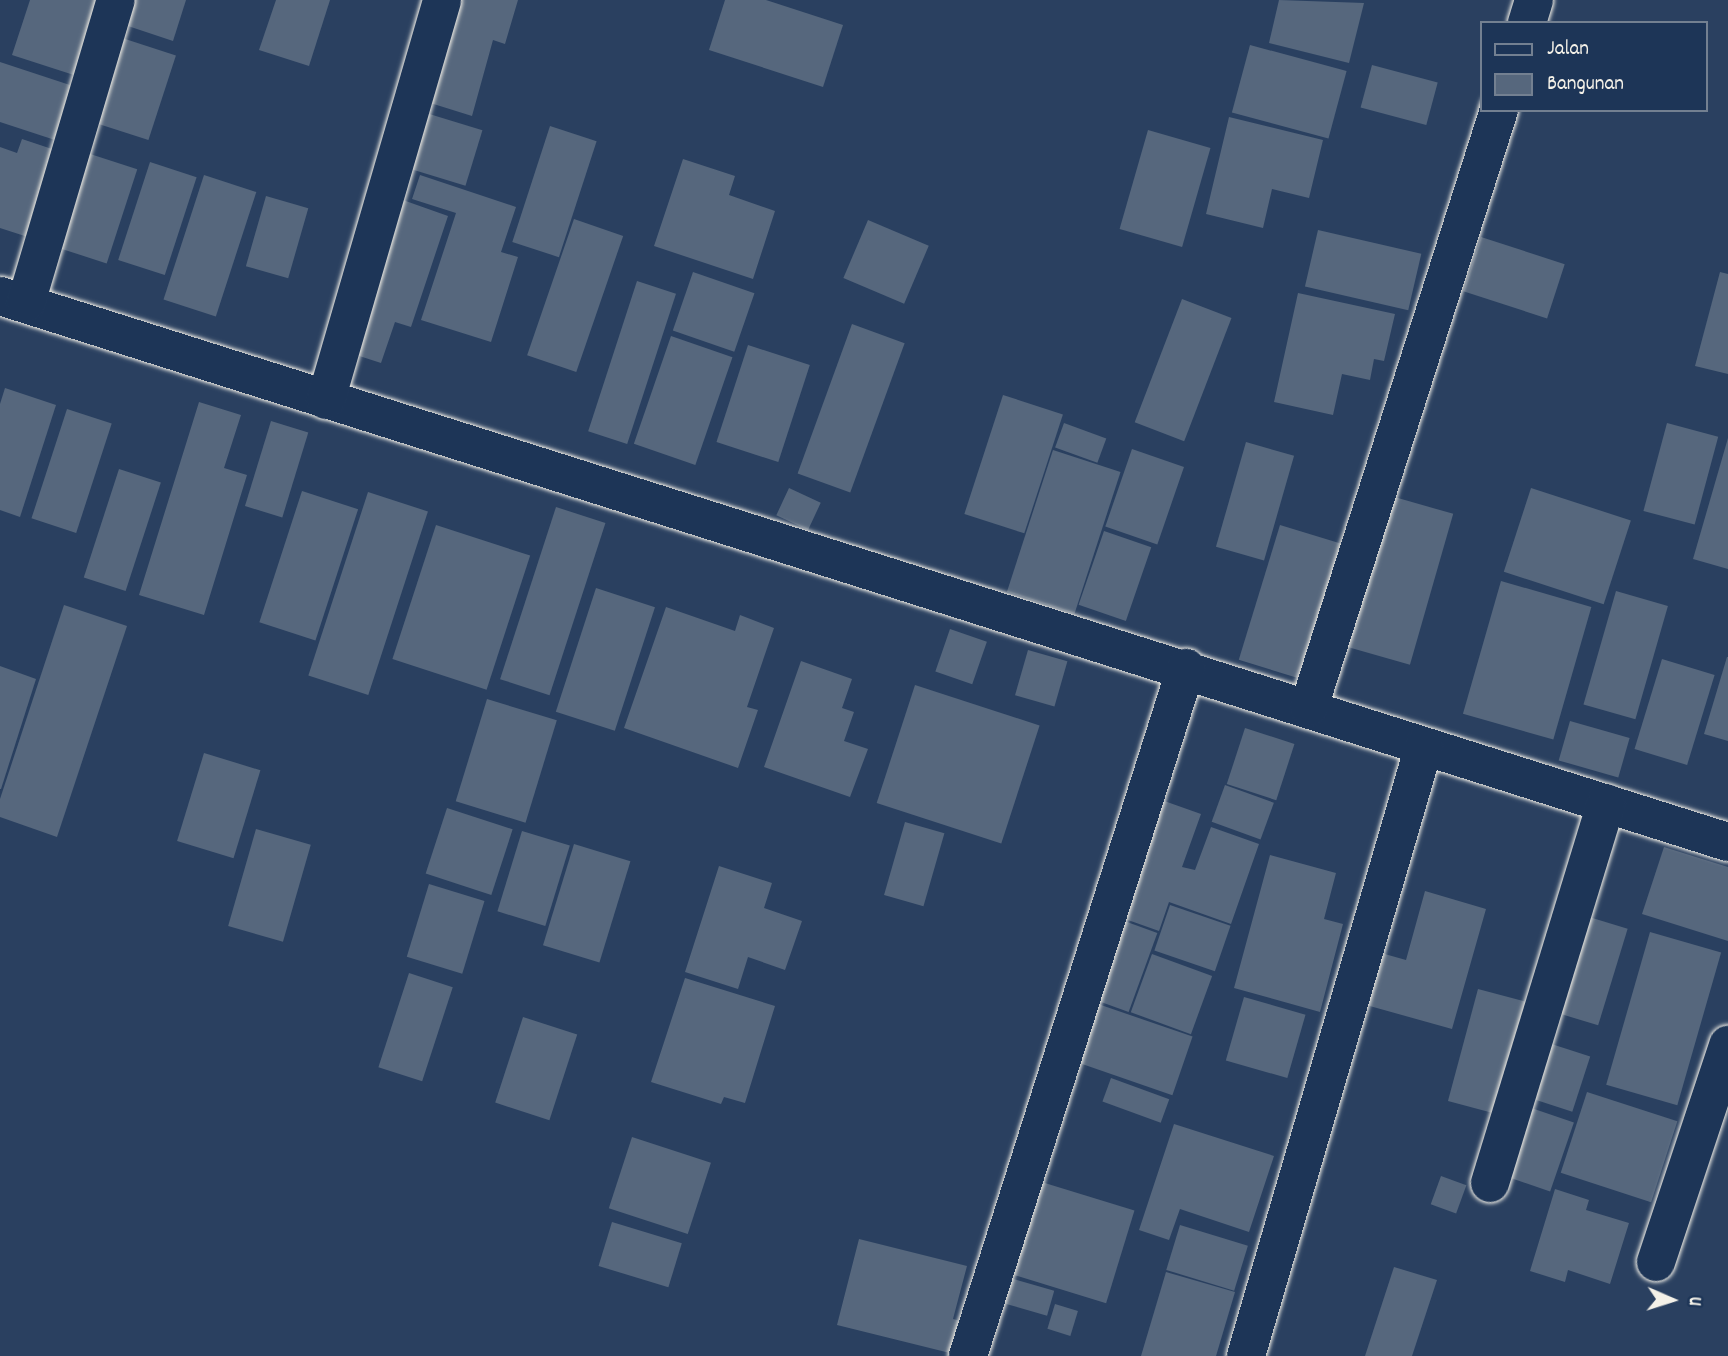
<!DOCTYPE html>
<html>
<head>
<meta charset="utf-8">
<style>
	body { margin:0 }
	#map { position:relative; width:1728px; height:1356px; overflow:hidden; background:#2a4060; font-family:Dekko,sans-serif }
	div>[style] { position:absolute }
	.building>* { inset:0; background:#56677d; transform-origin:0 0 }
	.roads { filter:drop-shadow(0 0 2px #f4f1e8) drop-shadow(0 0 2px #f4f1e8) }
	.minor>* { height:38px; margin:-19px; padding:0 19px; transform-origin:19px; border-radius:19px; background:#1d3557 }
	span { translate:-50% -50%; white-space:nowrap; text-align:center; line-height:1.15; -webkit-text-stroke:7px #1d3557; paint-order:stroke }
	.legend { position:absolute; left:1480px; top:21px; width:228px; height:91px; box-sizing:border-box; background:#1d3557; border:2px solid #738091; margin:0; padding:9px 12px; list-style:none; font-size:21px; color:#f4f1e8 }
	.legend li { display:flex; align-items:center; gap:14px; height:35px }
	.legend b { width:35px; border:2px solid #738091 }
	.north { position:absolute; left:1637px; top:1265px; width:70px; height:70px; -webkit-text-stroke:5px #1d3557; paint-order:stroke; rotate:93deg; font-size:19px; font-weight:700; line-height:28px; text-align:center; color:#f4f1e8 }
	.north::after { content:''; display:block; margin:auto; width:24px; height:32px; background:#f4f1e8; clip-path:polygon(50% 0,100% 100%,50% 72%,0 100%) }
</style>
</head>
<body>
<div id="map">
	<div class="building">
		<div style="clip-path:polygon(30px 0,104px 0,80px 77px,12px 55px)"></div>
		<div style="clip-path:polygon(124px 0,186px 0,173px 41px,116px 22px)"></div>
		<div style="clip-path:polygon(276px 0,330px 0,309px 66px,259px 50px)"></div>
		<div style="clip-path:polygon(453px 0,518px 0,505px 44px,493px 40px,472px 116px,424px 101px)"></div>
		<div style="clip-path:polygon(725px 0,766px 0,843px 25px,823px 87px,709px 50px)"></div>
		<div style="clip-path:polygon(1279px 0,1364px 3px,1349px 63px,1269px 43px)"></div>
		<div style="left:116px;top:36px;width:63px;height:89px;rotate:18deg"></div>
		<div style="left:1250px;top:45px;width:100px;height:70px;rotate:15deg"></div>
		<div style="clip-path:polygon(0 62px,79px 88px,61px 142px,0 122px)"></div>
		<div style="left:1372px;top:65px;width:68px;height:44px;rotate:15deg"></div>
		<div style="left:426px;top:113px;width:59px;height:58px;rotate:17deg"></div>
		<div style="clip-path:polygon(1229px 117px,1323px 140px,1309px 198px,1272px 189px,1263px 228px,1206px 214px)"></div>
		<div style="left:550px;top:126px;width:49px;height:122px;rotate:18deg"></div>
		<div style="left:1148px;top:130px;width:65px;height:103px;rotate:16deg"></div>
		<div style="clip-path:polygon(22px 139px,61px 152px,34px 239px,0 228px,0 147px,17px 153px)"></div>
		<div style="left:84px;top:152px;width:56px;height:99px;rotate:18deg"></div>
		<div style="clip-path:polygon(683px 159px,735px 176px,729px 195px,775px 211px,753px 279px,654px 246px)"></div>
		<div style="left:150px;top:162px;width:49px;height:103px;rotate:18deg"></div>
		<div style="left:204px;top:175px;width:55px;height:131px;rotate:18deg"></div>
		<div style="clip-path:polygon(420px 175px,516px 207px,501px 252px,518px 257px,491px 342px,421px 320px,456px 213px,412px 199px)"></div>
		<div style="left:266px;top:196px;width:44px;height:73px;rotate:16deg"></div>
		<div style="clip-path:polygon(400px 199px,448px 216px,411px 327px,395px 322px,381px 363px,350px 353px)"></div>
		<div style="left:574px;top:219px;width:52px;height:144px;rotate:19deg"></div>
		<div style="left:868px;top:220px;width:66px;height:63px;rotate:23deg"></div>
		<div style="left:1318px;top:230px;width:106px;height:58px;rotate:13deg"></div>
		<div style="left:1481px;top:237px;width:88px;height:57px;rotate:18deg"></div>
		<div style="left:693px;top:272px;width:65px;height:62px;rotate:19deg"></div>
		<div style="clip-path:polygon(1720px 272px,1728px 274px,1728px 374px,1695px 366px)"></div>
		<div style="left:637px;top:281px;width:41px;height:158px;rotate:18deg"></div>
		<div style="clip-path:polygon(1298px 293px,1395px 314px,1384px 361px,1374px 359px,1370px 380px,1342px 374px,1333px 415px,1274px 402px)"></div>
		<div style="left:1182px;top:299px;width:53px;height:132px;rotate:21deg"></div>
		<div style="left:852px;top:324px;width:56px;height:159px;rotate:20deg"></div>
		<div style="left:671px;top:336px;width:65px;height:114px;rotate:19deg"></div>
		<div style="left:748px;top:345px;width:65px;height:102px;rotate:18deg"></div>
		<div style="clip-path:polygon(5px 388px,56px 405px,20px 517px,0 510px,0 404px)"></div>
		<div style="left:1003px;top:395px;width:63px;height:125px;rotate:18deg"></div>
		<div style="clip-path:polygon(199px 402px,241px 415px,224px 468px,247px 475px,204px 615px,139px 595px)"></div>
		<div style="left:67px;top:409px;width:47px;height:115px;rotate:18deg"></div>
		<div style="left:271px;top:421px;width:39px;height:89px;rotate:17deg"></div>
		<div style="left:1064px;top:423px;width:45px;height:26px;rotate:20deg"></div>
		<div style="left:1667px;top:423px;width:53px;height:91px;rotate:15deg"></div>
		<div style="clip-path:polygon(1728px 438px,1728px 569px,1693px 559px)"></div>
		<div style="left:1246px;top:442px;width:50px;height:109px;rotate:16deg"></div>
		<div style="left:1132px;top:449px;width:55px;height:82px;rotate:19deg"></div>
		<div style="left:1053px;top:450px;width:71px;height:149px;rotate:18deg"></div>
		<div style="left:119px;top:469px;width:44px;height:114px;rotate:18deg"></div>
		<div style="left:789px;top:488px;width:35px;height:30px;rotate:25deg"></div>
		<div style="left:1531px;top:488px;width:105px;height:88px;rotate:18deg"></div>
		<div style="left:302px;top:491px;width:59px;height:138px;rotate:18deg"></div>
		<div style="left:368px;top:492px;width:63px;height:193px;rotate:18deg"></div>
		<div style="left:1384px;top:494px;width:72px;height:157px;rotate:16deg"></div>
		<div style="left:556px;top:507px;width:52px;height:181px;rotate:18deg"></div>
		<div style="left:436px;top:525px;width:99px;height:141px;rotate:18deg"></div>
		<div style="left:1280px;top:525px;width:66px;height:141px;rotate:17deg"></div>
		<div style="left:1104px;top:531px;width:50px;height:78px;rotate:19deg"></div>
		<div style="left:1501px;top:581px;width:94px;height:138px;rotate:16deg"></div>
		<div style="left:596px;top:588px;width:62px;height:130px;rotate:18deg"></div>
		<div style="left:1616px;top:591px;width:54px;height:118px;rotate:16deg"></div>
		<div style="clip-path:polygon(64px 605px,127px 626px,57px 837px,0 817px,0 799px)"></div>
		<div style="clip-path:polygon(666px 607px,735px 631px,740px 615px,774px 628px,747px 707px,758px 710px,738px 768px,624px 728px)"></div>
		<div style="left:950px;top:629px;width:39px;height:45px;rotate:19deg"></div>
		<div style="left:1028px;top:650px;width:41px;height:47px;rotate:16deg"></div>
		<div style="clip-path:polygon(1727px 657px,1728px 657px,1728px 741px,1704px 734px)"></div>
		<div style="left:1662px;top:659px;width:55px;height:94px;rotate:17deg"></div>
		<div style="clip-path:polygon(801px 661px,852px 679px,842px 708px,854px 712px,844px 741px,868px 749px,850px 797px,764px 767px)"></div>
		<div style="clip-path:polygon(0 666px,36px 679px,1px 789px,0 789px)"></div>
		<div style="left:915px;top:685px;width:131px;height:124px;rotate:18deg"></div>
		<div style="left:487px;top:699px;width:73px;height:107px;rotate:17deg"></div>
		<div style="left:1570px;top:721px;width:62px;height:41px;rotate:16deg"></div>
		<div style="left:1245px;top:728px;width:52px;height:59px;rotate:18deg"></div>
		<div style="left:204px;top:753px;width:59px;height:92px;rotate:17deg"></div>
		<div style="left:1225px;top:785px;width:52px;height:39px;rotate:20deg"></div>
		<div style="clip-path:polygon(1153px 797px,1201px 814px,1182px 867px,1195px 870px,1211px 827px,1259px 844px,1231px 924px,1169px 902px,1159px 931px,1111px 914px)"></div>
		<div style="left:447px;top:808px;width:69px;height:69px;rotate:18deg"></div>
		<div style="left:905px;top:822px;width:41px;height:76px;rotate:16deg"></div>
		<div style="left:256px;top:829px;width:57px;height:101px;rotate:16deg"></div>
		<div style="left:522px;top:831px;width:50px;height:84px;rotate:17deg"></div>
		<div style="left:574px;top:844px;width:59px;height:106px;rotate:17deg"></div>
		<div style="clip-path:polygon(1664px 847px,1728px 867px,1728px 941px,1642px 914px)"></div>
		<div style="clip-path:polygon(1270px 855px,1336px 873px,1324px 919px,1343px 924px,1320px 1012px,1234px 988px)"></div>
		<div style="clip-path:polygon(719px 866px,772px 883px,764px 908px,802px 921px,785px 970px,748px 957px,738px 989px,685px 972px)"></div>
		<div style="left:429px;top:884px;width:58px;height:76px;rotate:17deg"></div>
		<div style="clip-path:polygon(1425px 891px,1486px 909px,1452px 1029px,1359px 1003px,1374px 951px,1406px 960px)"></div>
		<div style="left:1170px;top:905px;width:64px;height:48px;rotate:19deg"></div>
		<div style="left:1576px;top:913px;width:54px;height:101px;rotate:17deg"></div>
		<div style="left:1116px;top:918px;width:44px;height:84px;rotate:20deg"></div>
		<div style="left:1650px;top:932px;width:74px;height:159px;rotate:16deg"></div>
		<div style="left:1152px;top:954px;width:64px;height:62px;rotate:20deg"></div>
		<div style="left:409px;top:973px;width:46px;height:99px;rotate:18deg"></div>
		<div style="clip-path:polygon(685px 978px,775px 1006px,745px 1103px,724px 1097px,721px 1104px,651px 1082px)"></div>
		<div style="left:1478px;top:989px;width:60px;height:116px;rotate:15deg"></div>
		<div style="left:1244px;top:997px;width:64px;height:66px;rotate:16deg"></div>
		<div style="left:1098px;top:1004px;width:100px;height:62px;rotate:19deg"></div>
		<div style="left:523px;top:1017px;width:57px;height:90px;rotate:18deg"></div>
		<div style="left:1536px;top:1039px;width:57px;height:58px;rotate:18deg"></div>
		<div style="left:1111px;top:1078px;width:62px;height:25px;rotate:20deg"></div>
		<div style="left:1587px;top:1092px;width:95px;height:85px;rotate:18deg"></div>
		<div style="left:1520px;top:1104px;width:57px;height:73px;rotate:19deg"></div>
		<div style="clip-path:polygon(1174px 1124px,1274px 1156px,1249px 1232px,1180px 1209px,1169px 1240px,1139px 1230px)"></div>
		<div style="left:632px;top:1137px;width:83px;height:75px;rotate:18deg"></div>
		<div style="left:1441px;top:1176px;width:27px;height:30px;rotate:20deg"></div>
		<div style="left:1035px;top:1180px;width:104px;height:97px;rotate:17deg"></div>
		<div style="clip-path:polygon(1555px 1189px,1589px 1200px,1586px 1210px,1629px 1223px,1610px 1284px,1568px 1270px,1565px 1282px,1530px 1271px)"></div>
		<div style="left:612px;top:1222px;width:73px;height:46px;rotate:17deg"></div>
		<div style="left:1180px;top:1225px;width:71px;height:47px;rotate:17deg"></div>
		<div style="clip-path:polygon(859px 1239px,967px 1266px,953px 1319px,972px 1324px,962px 1356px,837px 1325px)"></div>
		<div style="clip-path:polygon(1394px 1267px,1437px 1280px,1412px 1356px,1365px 1356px)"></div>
		<div style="clip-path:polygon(1166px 1272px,1235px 1292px,1216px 1356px,1141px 1356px)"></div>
		<div style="left:1010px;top:1278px;width:46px;height:26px;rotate:16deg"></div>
		<div style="left:1055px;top:1304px;width:24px;height:26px;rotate:17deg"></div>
	</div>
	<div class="roads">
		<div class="minor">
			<div style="left:1527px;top:23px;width:24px;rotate:-73deg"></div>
			<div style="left:0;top:296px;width:1812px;rotate:17.54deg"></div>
			<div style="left:26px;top:303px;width:316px;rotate:-73.5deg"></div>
			<div style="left:326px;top:400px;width:416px;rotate:-73.8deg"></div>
			<div style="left:1309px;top:707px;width:627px;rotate:-72.35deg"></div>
			<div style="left:1490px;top:1183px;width:397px;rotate:-73deg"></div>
			<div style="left:1656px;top:1262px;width:229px;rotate:-71.6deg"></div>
			<div style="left:968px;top:1356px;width:722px;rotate:-72.42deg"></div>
			<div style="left:1246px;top:1356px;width:635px;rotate:-73.73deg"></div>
		</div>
	</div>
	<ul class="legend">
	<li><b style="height:9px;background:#1d3557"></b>Jalan</li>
	<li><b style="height:19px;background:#56677d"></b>Bangunan</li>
	</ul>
	<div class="north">U</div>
</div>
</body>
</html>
